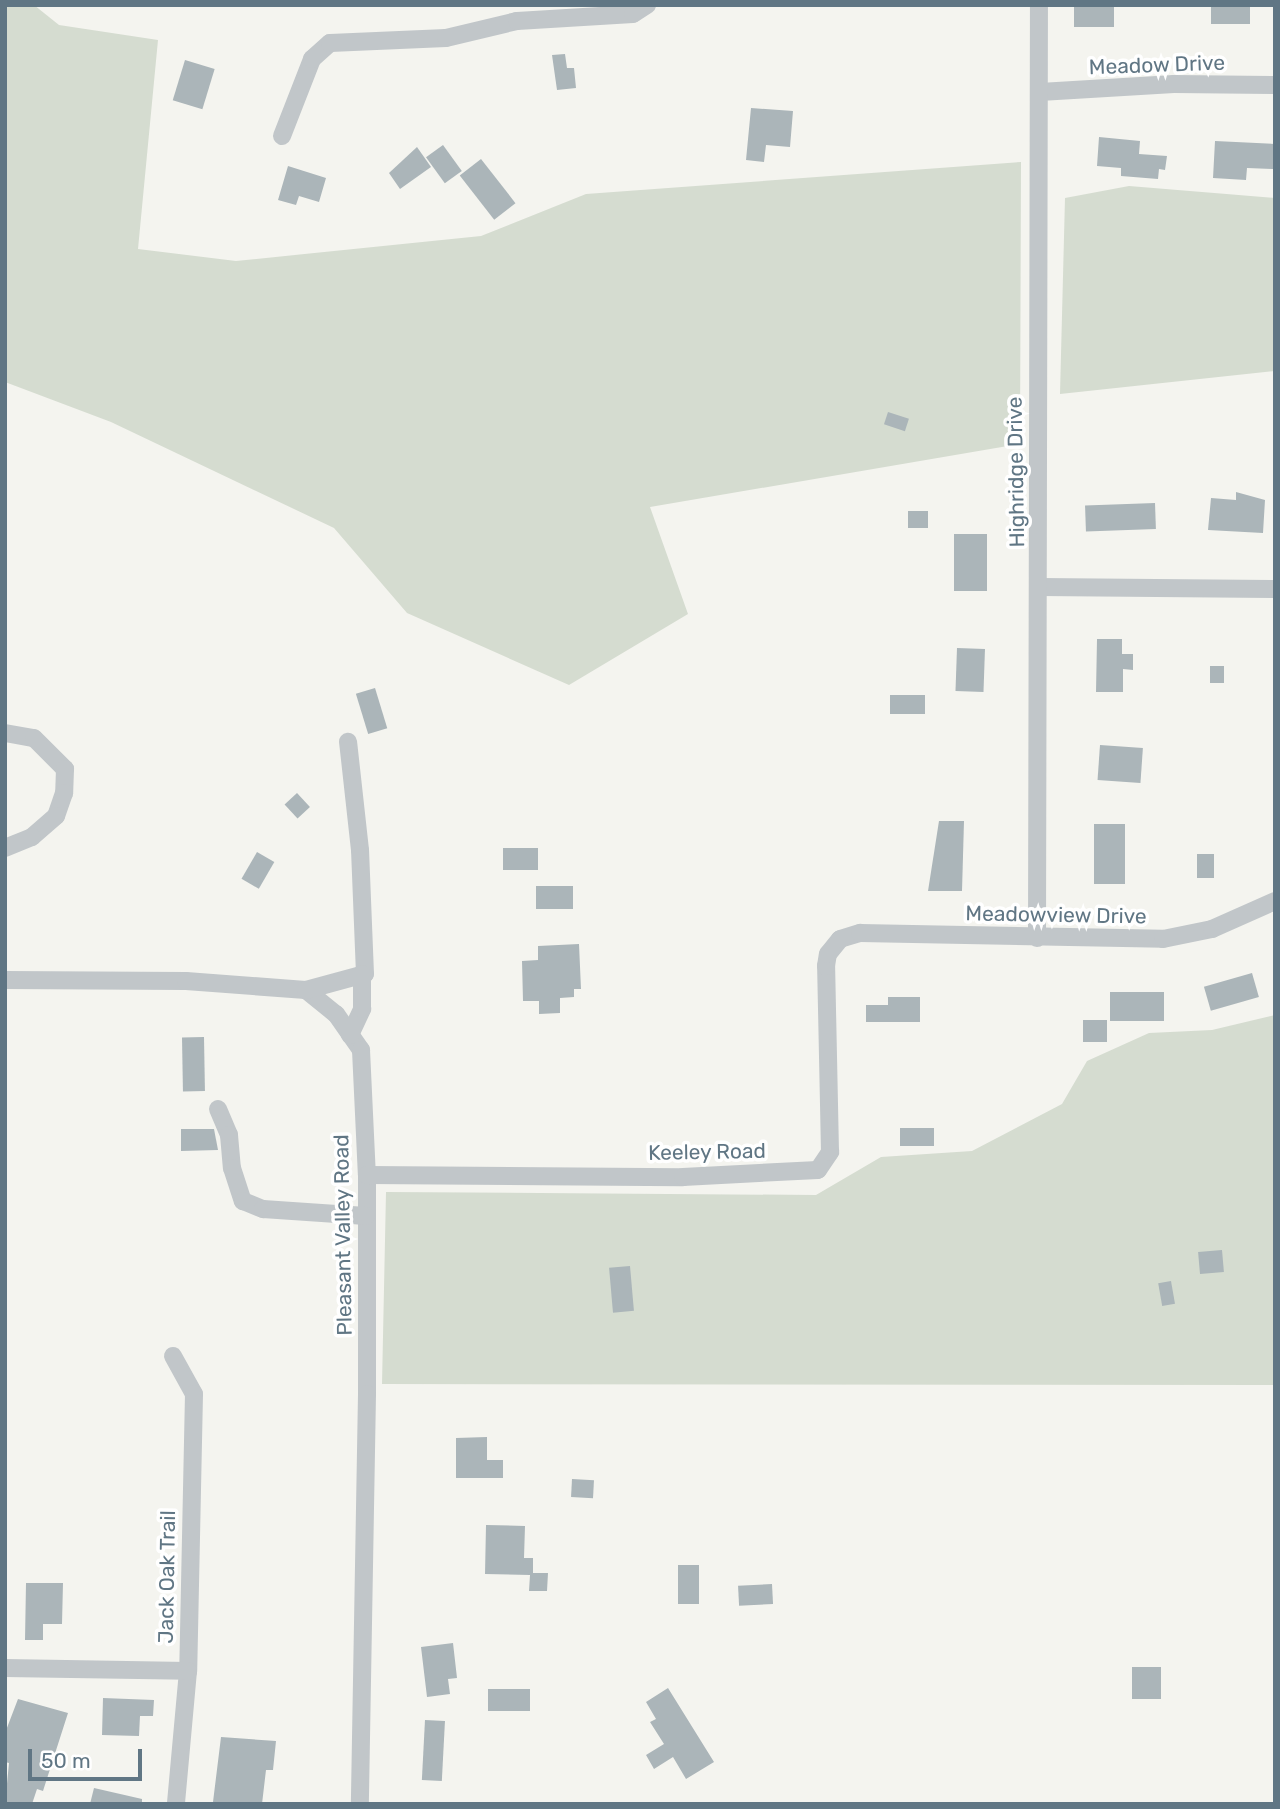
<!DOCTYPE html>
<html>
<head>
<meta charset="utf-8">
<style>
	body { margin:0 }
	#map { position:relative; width:1280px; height:1809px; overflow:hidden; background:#f4f4ef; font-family:Rubik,sans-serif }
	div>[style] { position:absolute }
	.green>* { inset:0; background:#d5dcd0 }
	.building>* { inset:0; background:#abb5b9; transform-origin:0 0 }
	.minor>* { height:18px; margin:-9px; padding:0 9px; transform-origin:9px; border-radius:9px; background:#c1c6c9 }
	span { translate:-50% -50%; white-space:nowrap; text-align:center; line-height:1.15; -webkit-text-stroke:7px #fff; paint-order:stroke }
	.street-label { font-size:21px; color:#607684 }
	.frame { position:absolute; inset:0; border:7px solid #607684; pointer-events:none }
	.scale { position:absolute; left:28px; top:1749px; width:114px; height:32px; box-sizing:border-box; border:4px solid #607684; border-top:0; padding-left:9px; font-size:21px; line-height:24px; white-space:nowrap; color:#607684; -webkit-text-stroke:5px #fff; paint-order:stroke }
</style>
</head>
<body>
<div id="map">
	<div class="green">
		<div style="clip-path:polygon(5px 5px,34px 5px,59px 25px,158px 40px,138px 249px,236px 261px,481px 236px,586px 194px,1021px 162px,1020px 444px,650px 507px,688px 614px,569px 685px,407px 613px,334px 528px,111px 422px,5px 382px)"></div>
		<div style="clip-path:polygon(1129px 186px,1275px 198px,1275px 371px,1060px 394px,1065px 198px)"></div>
		<div style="clip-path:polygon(1275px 1015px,1275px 1385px,382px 1384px,386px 1192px,816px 1195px,881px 1157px,972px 1151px,1062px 1104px,1087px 1061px,1149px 1033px,1212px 1030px)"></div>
	</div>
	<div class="building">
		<div style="left:1074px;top:5px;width:40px;height:22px"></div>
		<div style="left:1211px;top:5px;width:39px;height:19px"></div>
		<div style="clip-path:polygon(565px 54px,567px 68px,574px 68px,576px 88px,557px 90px,552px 55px)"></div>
		<div style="left:185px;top:60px;width:31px;height:42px;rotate:17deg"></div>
		<div style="clip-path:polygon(751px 108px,793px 111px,790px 147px,766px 145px,764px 162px,746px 160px)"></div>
		<div style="clip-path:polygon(1099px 137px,1140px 141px,1139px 154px,1167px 156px,1165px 170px,1159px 169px,1158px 179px,1121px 176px,1121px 168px,1097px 166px)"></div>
		<div style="clip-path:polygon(1215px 141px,1275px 144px,1273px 169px,1247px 168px,1246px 180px,1213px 178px)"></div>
		<div style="left:443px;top:145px;width:32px;height:21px;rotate:54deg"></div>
		<div style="clip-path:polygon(417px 147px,431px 167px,400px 189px,389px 173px)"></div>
		<div style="left:481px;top:159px;width:56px;height:27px;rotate:52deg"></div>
		<div style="clip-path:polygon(288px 166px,326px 178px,319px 202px,299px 196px,296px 205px,278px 200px)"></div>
		<div style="left:888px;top:412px;width:22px;height:13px;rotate:18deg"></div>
		<div style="clip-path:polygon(1236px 492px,1265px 500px,1263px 533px,1208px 530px,1211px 498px,1236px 500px)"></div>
		<div style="left:1155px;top:503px;width:26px;height:70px;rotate:88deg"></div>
		<div style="left:908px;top:511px;width:20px;height:17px"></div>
		<div style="left:987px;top:534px;width:57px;height:33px;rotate:90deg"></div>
		<div style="clip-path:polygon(1097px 639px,1122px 639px,1122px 654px,1133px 654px,1133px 670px,1123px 669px,1123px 692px,1096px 692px)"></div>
		<div style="left:957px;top:648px;width:28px;height:43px;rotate:2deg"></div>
		<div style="left:1224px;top:666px;width:17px;height:14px;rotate:90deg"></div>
		<div style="left:375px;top:688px;width:42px;height:20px;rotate:73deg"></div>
		<div style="left:890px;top:695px;width:35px;height:19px"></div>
		<div style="left:1100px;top:745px;width:43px;height:35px;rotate:4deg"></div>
		<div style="left:297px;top:793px;width:19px;height:17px;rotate:47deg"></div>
		<div style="clip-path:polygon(939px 821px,964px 821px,962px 891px,928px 891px)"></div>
		<div style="left:1094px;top:824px;width:31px;height:60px"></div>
		<div style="left:503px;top:848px;width:35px;height:22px"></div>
		<div style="left:257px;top:852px;width:20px;height:31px;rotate:30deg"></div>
		<div style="left:1197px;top:854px;width:17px;height:24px"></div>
		<div style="left:536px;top:886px;width:37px;height:23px"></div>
		<div style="clip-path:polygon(579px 944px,581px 989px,574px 989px,574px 997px,560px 998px,560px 1013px,539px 1014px,539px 1001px,523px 1001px,522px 961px,538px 960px,538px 946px)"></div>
		<div style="left:1252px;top:973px;width:25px;height:50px;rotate:74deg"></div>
		<div style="left:1110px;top:992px;width:54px;height:29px"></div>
		<div style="clip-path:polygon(888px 997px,920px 997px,920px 1022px,866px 1022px,866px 1005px,888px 1005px)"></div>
		<div style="left:1083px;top:1020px;width:24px;height:22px"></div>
		<div style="left:204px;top:1037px;width:54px;height:22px;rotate:89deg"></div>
		<div style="left:900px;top:1128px;width:34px;height:18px"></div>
		<div style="clip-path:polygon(181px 1129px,214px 1129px,218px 1150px,181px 1151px)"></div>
		<div style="left:1222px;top:1250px;width:22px;height:24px;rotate:85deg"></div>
		<div style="left:630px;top:1266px;width:45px;height:21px;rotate:85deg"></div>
		<div style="left:1171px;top:1281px;width:23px;height:13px;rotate:80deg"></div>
		<div style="clip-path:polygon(487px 1437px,487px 1460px,503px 1460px,503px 1478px,456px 1478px,456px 1438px)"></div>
		<div style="left:572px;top:1479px;width:22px;height:18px;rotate:3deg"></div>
		<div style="clip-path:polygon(486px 1525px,525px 1526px,524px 1558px,533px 1558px,533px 1573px,548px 1573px,547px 1591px,529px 1591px,530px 1575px,485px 1574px)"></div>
		<div style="left:678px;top:1565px;width:21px;height:39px"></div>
		<div style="clip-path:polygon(26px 1583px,63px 1583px,62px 1624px,43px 1624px,43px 1640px,25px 1640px)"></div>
		<div style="left:772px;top:1584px;width:20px;height:34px;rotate:87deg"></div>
		<div style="clip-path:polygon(453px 1643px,457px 1678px,448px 1679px,450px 1694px,427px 1697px,421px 1647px)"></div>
		<div style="left:1132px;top:1667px;width:29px;height:32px"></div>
		<div style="clip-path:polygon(668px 1688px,714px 1762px,686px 1779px,673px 1757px,654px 1769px,646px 1755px,664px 1744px,650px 1722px,656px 1719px,646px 1702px)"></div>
		<div style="left:488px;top:1689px;width:42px;height:22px"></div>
		<div style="clip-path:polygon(103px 1698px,154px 1700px,153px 1716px,140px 1716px,139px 1736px,102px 1735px)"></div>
		<div style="clip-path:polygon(18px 1699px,68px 1713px,43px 1791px,37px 1789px,32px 1804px,5px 1804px,9px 1763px,5px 1762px,5px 1733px)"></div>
		<div style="left:425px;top:1720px;width:20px;height:60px;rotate:3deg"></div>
		<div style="clip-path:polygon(221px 1737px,276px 1741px,273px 1770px,266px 1770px,262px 1804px,213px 1802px)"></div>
		<div style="clip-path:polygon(94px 1788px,142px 1799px,142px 1804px,90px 1804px)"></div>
	</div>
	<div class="minor">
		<div style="left:1040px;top:92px;width:134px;rotate:-3.4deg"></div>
		<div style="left:1174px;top:84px;width:101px;rotate:0.6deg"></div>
		<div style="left:282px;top:136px;width:83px;rotate:-68.7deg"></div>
		<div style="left:312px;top:59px;width:24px;rotate:-42deg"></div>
		<div style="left:330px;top:43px;width:116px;rotate:-2.5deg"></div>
		<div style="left:446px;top:38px;width:73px;rotate:-13.5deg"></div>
		<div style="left:517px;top:21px;width:116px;rotate:-3.5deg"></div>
		<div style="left:633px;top:14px;width:17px;rotate:-33deg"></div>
		<div style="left:1040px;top:587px;width:235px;rotate:0.5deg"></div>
		<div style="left:5px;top:733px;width:29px;rotate:10deg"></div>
		<div style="left:34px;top:738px;width:44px;rotate:45deg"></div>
		<div style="left:65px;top:769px;width:24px;rotate:92deg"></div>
		<div style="left:64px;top:793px;width:24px;rotate:109deg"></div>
		<div style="left:56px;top:816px;width:32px;rotate:139deg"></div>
		<div style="left:32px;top:837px;width:29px;rotate:158deg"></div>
		<div style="left:1037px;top:938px;width:933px;rotate:-89.88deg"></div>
		<div style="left:5px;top:980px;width:181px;rotate:0.3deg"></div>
		<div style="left:186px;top:981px;width:120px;rotate:4.3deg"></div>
		<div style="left:306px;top:990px;width:38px;rotate:39deg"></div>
		<div style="left:336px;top:1014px;width:44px;rotate:55.2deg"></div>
		<div style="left:361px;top:1050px;width:125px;rotate:87.3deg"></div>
		<div style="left:367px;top:1175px;width:219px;rotate:90deg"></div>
		<div style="left:367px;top:1394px;width:410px;rotate:91deg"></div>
		<div style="left:306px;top:990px;width:61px;rotate:-15.2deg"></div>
		<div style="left:365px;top:974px;width:124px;rotate:-92.3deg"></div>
		<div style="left:360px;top:850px;width:109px;rotate:-96.3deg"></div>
		<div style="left:350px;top:1035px;width:29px;rotate:-65deg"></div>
		<div style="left:362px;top:1009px;width:35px;rotate:-90deg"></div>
		<div style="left:218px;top:1109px;width:28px;rotate:67deg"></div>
		<div style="left:229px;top:1135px;width:33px;rotate:85deg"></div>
		<div style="left:232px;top:1168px;width:35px;rotate:72deg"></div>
		<div style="left:243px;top:1201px;width:22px;rotate:22deg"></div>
		<div style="left:263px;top:1209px;width:103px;rotate:3.9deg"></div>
		<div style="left:367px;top:1175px;width:316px;rotate:0.4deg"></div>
		<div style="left:683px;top:1177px;width:135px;rotate:-3deg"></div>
		<div style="left:818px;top:1170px;width:22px;rotate:-56deg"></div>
		<div style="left:830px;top:1152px;width:186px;rotate:-91.2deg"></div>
		<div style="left:826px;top:966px;width:12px;rotate:-81deg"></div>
		<div style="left:828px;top:954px;width:19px;rotate:-51deg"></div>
		<div style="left:840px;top:939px;width:21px;rotate:-17deg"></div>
		<div style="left:860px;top:933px;width:303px;rotate:1.1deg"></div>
		<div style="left:1163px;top:939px;width:50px;rotate:-11.5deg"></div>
		<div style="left:1212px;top:929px;width:69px;rotate:-24deg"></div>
		<div style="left:173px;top:1356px;width:43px;rotate:61.1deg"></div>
		<div style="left:194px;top:1394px;width:277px;rotate:91.2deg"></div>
		<div style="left:188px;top:1671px;width:134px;rotate:95.2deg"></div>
		<div style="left:5px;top:1668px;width:183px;rotate:0.9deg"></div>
	</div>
	<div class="street-label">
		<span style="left:1157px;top:65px;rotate:-2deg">Meadow Drive</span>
		<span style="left:1016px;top:472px;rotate:-91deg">Highridge Drive</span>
		<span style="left:1056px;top:915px;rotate:1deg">Meadowview Drive</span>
		<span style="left:707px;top:1152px;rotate:-1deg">Keeley Road</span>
		<span style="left:343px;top:1235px;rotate:-91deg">Pleasant Valley Road</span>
		<span style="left:167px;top:1577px;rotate:-89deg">Jack Oak Trail</span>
	</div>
	<div class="frame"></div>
	<div class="scale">50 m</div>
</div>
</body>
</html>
